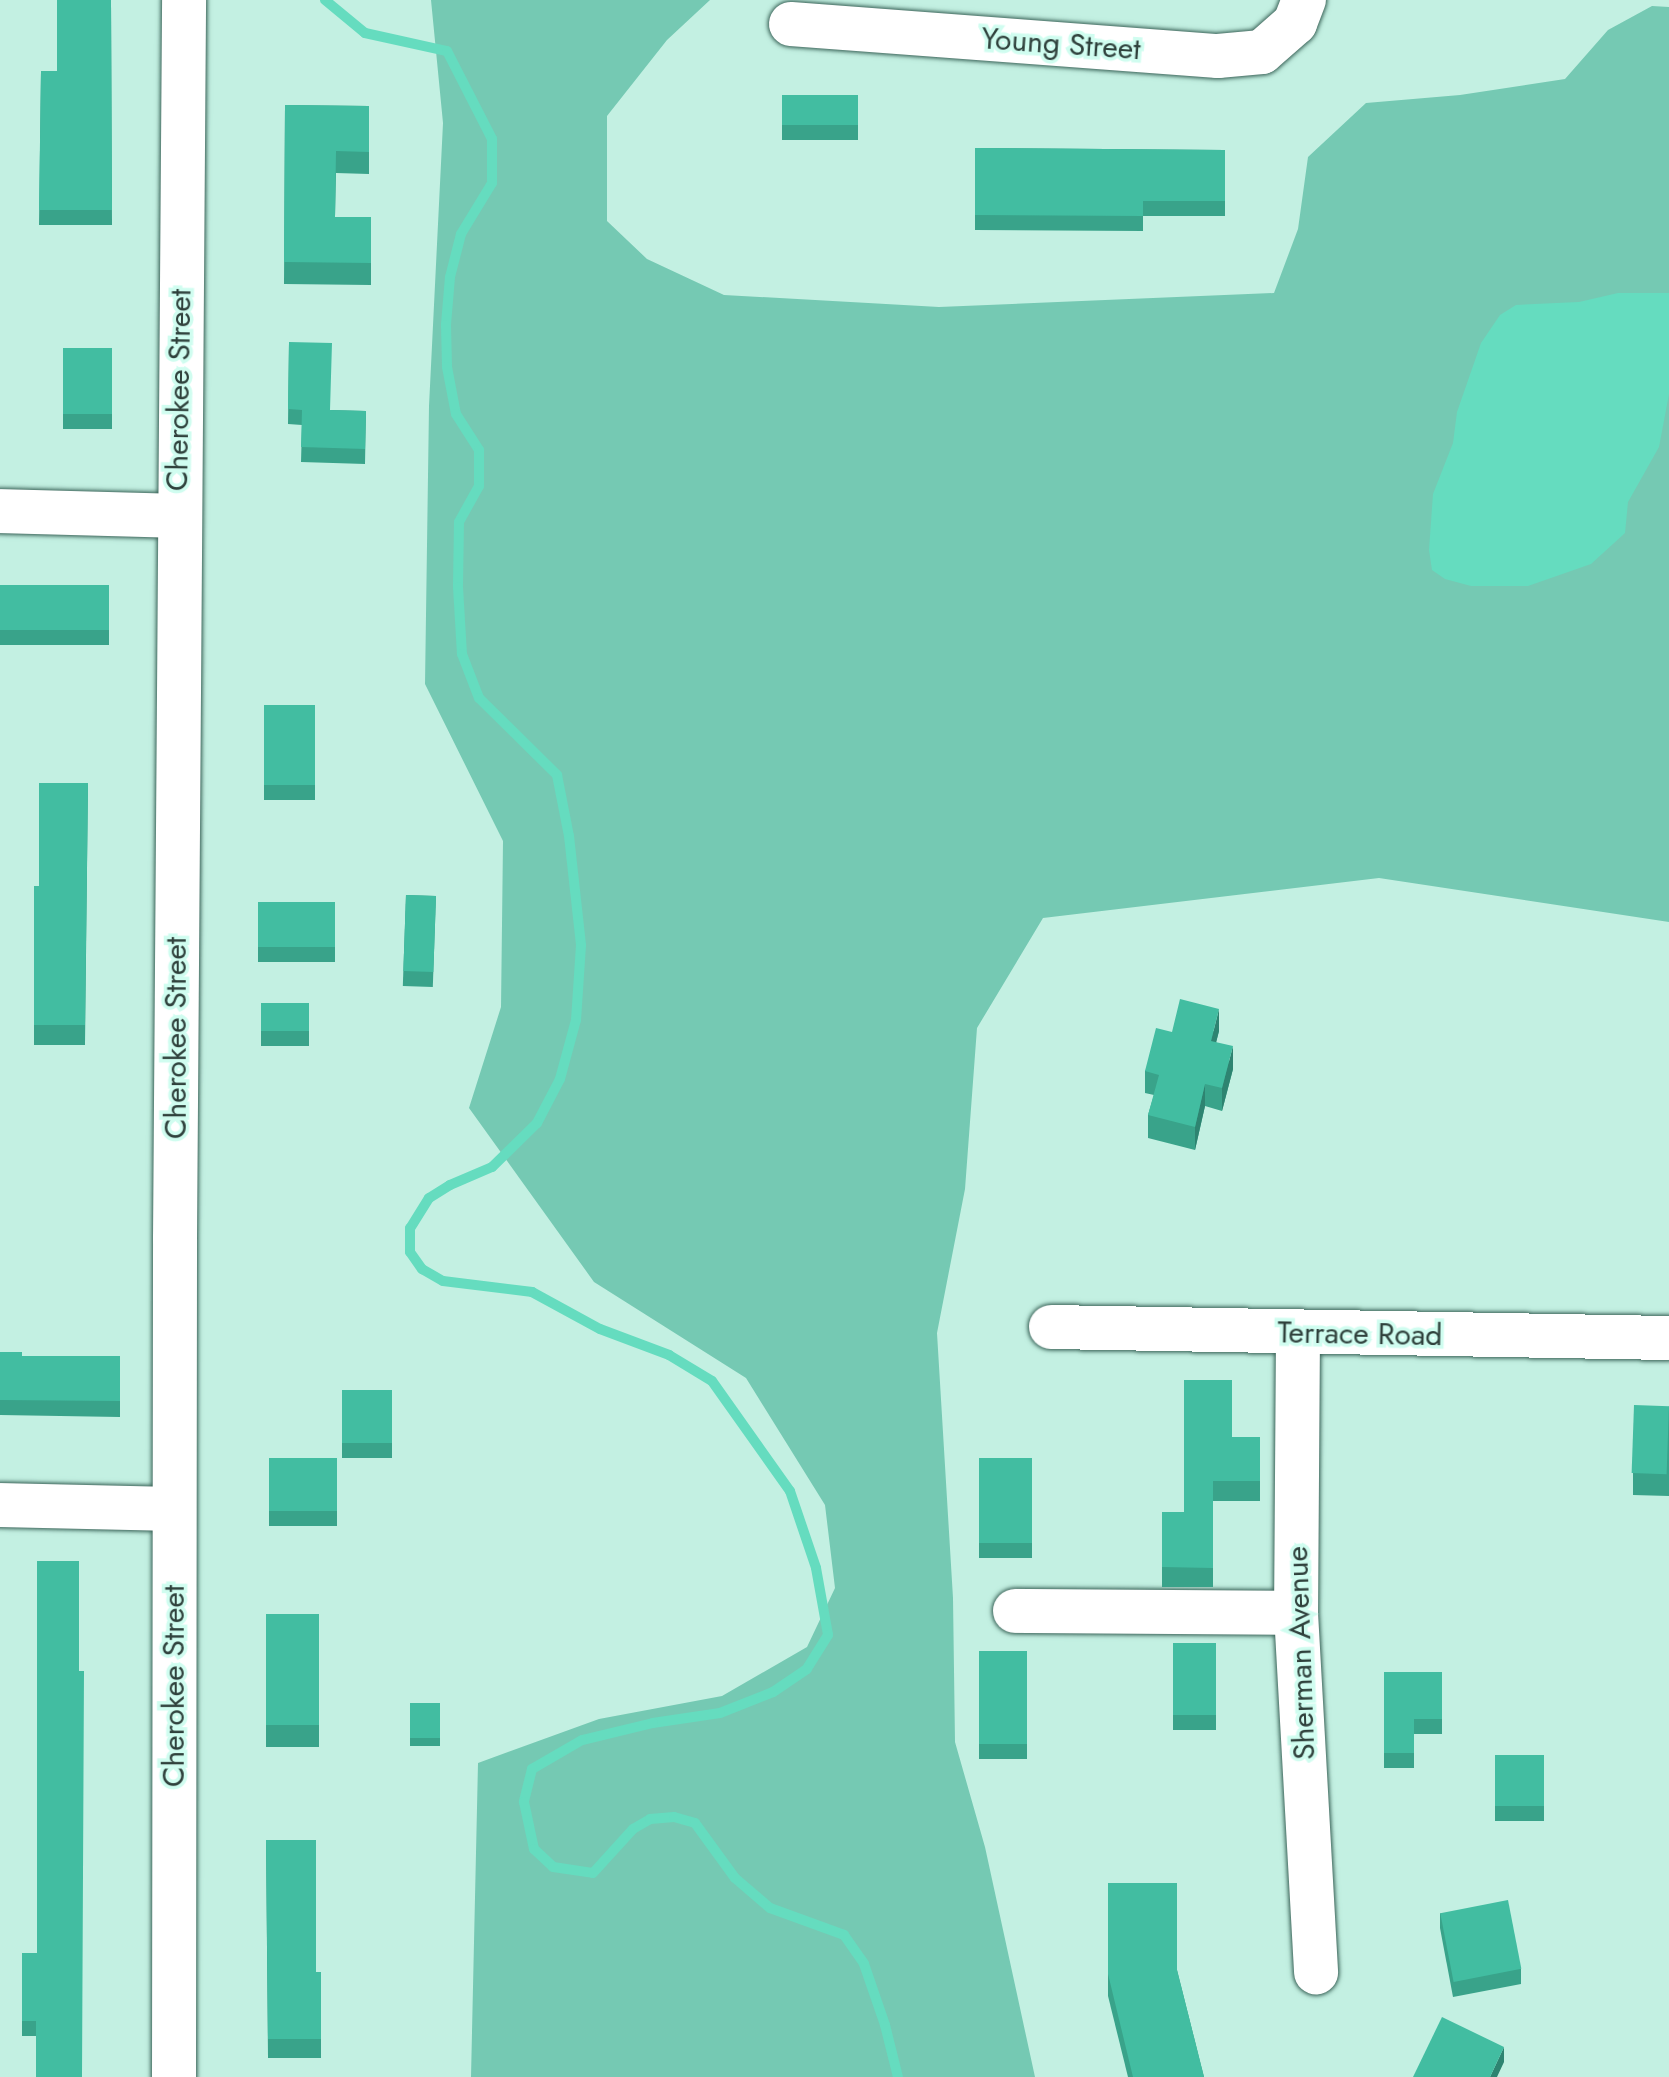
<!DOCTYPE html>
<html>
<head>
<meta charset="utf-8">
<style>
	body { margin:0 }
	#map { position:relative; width:1669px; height:2077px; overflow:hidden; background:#c3f0e2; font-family:Jost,sans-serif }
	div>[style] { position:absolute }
	.green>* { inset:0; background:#75c9b3 }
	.water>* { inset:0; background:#65dcbf }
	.stream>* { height:10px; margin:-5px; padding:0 5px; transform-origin:5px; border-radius:5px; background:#65dcbf }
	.roads { filter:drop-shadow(0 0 2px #3c655a) drop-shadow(0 0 2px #3c655a) }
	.minor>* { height:44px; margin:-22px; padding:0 22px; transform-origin:22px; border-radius:22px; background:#fff }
	.wall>* { inset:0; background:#39a38a; transform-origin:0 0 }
	.shaded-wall>* { inset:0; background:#2e8471 }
	.building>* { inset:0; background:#42bda1; transform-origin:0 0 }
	span { translate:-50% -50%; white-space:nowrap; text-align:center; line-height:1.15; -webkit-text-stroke:7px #d0fdf0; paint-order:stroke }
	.street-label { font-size:30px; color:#2f413c }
</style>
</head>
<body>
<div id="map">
	<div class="green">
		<div style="clip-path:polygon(431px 0,710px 0,667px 40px,607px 116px,607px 221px,647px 259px,724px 295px,939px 307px,1274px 293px,1298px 229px,1308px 157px,1366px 103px,1460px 95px,1565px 79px,1608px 30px,1652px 6px,1669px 7px,1669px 922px,1379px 878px,1043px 918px,977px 1028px,965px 1189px,937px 1333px,953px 1598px,955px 1742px,985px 1847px,1035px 2077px,471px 2077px,478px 1763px,599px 1719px,722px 1696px,807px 1647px,835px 1588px,825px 1505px,746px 1378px,594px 1282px,469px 1108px,501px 1007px,503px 841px,425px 684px,429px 406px,443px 123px)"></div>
	</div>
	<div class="water">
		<div style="clip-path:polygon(1618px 293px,1669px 293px,1669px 394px,1659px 447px,1628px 502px,1625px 533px,1591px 564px,1528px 586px,1471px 586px,1445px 579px,1432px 570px,1429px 550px,1433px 494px,1453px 443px,1457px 412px,1481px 343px,1500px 315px,1516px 305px,1579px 302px)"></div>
	</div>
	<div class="stream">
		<div style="left:325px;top:0;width:52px;rotate:39.5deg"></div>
		<div style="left:365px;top:33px;width:84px;rotate:12.4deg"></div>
		<div style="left:447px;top:51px;width:99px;rotate:62.9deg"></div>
		<div style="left:492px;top:139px;width:44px;rotate:90deg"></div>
		<div style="left:492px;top:183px;width:60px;rotate:121.3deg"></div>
		<div style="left:461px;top:234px;width:44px;rotate:104.3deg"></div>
		<div style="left:450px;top:277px;width:48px;rotate:94.8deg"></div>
		<div style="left:446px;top:325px;width:42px;rotate:88.6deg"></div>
		<div style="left:447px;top:367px;width:48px;rotate:79.2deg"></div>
		<div style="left:456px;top:414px;width:43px;rotate:57.4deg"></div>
		<div style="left:479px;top:450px;width:36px;rotate:90deg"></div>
		<div style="left:479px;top:486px;width:41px;rotate:119.1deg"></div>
		<div style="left:459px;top:522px;width:65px;rotate:90.9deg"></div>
		<div style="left:458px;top:587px;width:67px;rotate:86.6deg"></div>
		<div style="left:462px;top:654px;width:47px;rotate:68.9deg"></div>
		<div style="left:479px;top:698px;width:110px;rotate:44.6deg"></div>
		<div style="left:557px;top:775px;width:62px;rotate:78.9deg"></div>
		<div style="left:569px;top:836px;width:110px;rotate:83.7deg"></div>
		<div style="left:581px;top:945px;width:75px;rotate:93.8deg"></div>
		<div style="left:576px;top:1020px;width:61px;rotate:105.2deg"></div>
		<div style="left:560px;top:1079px;width:50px;rotate:117.6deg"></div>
		<div style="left:537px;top:1123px;width:63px;rotate:135.6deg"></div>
		<div style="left:492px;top:1167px;width:46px;rotate:156.8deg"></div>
		<div style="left:450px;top:1185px;width:25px;rotate:148deg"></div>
		<div style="left:429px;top:1198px;width:36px;rotate:122deg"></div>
		<div style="left:410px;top:1228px;width:24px;rotate:90deg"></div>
		<div style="left:410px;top:1252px;width:21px;rotate:55deg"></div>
		<div style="left:422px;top:1269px;width:24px;rotate:30deg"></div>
		<div style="left:443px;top:1281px;width:90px;rotate:7deg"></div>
		<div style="left:532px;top:1292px;width:77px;rotate:28.6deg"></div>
		<div style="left:600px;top:1329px;width:74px;rotate:20.6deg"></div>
		<div style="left:669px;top:1355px;width:50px;rotate:31.2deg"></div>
		<div style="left:712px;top:1381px;width:135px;rotate:54.7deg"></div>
		<div style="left:790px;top:1491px;width:81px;rotate:71.3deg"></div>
		<div style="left:816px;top:1568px;width:68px;rotate:79.8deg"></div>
		<div style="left:828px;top:1635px;width:40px;rotate:122deg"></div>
		<div style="left:807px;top:1669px;width:41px;rotate:145.9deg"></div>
		<div style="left:773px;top:1692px;width:57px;rotate:158.4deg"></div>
		<div style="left:720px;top:1713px;width:68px;rotate:171.5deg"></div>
		<div style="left:653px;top:1723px;width:73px;rotate:166.5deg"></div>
		<div style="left:582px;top:1740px;width:58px;rotate:149.9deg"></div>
		<div style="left:532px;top:1769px;width:34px;rotate:104deg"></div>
		<div style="left:524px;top:1802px;width:48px;rotate:78deg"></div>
		<div style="left:534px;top:1849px;width:26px;rotate:43deg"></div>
		<div style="left:553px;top:1867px;width:40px;rotate:8.5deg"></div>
		<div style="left:593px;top:1873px;width:59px;rotate:-47.7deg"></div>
		<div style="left:633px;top:1829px;width:20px;rotate:-30deg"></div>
		<div style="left:650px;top:1819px;width:24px;rotate:-5deg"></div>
		<div style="left:674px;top:1817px;width:22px;rotate:16deg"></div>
		<div style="left:695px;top:1823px;width:68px;rotate:54deg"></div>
		<div style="left:735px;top:1878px;width:46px;rotate:40.6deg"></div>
		<div style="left:770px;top:1908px;width:79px;rotate:20deg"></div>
		<div style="left:844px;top:1935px;width:35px;rotate:55deg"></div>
		<div style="left:864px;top:1964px;width:65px;rotate:71deg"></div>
		<div style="left:885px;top:2025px;width:54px;rotate:76deg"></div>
	</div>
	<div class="roads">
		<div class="minor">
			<div style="left:791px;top:24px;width:428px;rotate:4.3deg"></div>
			<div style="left:1218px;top:56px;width:44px;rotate:-5.2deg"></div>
			<div style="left:1262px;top:52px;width:44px;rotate:-41.3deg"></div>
			<div style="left:1295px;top:23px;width:25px;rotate:-69deg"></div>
			<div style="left:0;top:511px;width:178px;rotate:1.6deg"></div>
			<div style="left:1051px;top:1327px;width:618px;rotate:1.02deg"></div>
			<div style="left:1298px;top:1333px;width:280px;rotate:90.4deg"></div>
			<div style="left:1296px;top:1613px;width:360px;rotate:86.8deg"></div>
			<div style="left:0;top:1505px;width:174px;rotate:1.3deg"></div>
			<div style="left:1015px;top:1611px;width:281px;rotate:0.4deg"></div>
			<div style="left:174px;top:2077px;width:838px;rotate:-89.93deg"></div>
			<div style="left:175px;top:1239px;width:1239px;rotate:-89.58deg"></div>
		</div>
	</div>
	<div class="wall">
		<div style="clip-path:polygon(111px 0,112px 225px,39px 225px,41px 71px,57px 71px)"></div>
		<div style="left:782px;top:95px;width:76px;height:45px"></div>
		<div style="clip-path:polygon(285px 105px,369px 106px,369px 174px,336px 173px,335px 217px,371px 217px,371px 285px,284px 284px)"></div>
		<div style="clip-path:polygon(975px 148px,1225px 150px,1225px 216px,1143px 216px,1143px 231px,975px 230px)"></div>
		<div style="clip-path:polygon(289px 342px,330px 410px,366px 411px,365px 464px,301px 462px,302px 425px,288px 424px)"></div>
		<div style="left:63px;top:348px;width:49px;height:81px"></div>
		<div style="left:0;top:585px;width:109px;height:60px"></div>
		<div style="left:264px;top:705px;width:51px;height:95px"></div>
		<div style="clip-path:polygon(88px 783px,85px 1045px,34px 1045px,34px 886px,39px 886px)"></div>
		<div style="left:406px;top:895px;width:30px;height:91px;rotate:2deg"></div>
		<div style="left:258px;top:902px;width:77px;height:60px"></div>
		<div style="left:261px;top:1003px;width:48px;height:43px"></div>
		<div style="clip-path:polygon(1219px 1031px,1216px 1042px,1233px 1069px,1222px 1111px,1205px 1106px,1195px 1150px,1148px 1138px,1148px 1115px,1154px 1095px,1145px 1093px,1145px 1071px,1172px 1032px)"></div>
		<div style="clip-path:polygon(0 1352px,22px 1356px,120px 1356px,120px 1417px,0 1415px)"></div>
		<div style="left:342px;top:1390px;width:50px;height:68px"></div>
		<div style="clip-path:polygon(1669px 1406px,1669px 1496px,1633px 1495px,1633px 1473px)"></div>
		<div style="clip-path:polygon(1232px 1437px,1260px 1437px,1260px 1501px,1213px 1501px,1213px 1587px,1162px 1587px,1162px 1512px,1184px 1512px)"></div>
		<div style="left:269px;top:1458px;width:68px;height:68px"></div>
		<div style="left:979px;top:1458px;width:53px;height:100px"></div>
		<div style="clip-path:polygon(79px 1561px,36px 2036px,22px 2036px,22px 1953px,37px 1953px)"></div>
		<div style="left:266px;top:1614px;width:53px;height:133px"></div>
		<div style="left:1173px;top:1643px;width:43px;height:87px"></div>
		<div style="left:979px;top:1651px;width:48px;height:108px"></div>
		<div style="clip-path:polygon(1384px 1672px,1442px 1672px,1442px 1734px,1414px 1734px,1414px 1768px,1384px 1768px)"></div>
		<div style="left:410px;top:1703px;width:30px;height:43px"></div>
		<div style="left:1495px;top:1755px;width:49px;height:66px"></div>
		<div style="clip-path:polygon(266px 1840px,316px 1972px,321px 1972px,321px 2058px,268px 2058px)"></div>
		<div style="clip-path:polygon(1108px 1883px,1177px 1970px,1204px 2077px,1128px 2077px,1108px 1996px)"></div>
		<div style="clip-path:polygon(1440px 1913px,1521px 1969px,1521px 1984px,1453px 1997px,1440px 1928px)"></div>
	</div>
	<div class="shaded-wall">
		<div style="clip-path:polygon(1219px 1009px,1219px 1031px,1211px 1063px,1211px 1041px)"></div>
		<div style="clip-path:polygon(1233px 1046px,1233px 1069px,1222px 1111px,1222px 1088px)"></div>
		<div style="clip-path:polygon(1205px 1084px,1205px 1106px,1195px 1150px,1195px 1127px)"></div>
		<div style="clip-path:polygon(1504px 2047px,1504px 2062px,1497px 2077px,1490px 2077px)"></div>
	</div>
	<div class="building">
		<div style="clip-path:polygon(57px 0,111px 0,112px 210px,39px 210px,41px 71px,57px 71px)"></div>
		<div style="left:782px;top:95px;width:76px;height:30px"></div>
		<div style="clip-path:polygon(285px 105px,369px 106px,369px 152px,336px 151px,335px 217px,371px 217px,371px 263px,284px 262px)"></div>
		<div style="clip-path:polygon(975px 148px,1225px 150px,1225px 201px,1143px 201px,1143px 216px,975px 215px)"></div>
		<div style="clip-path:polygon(289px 342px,332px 343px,330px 410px,366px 411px,365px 449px,301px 447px,302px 410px,288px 409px)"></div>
		<div style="left:63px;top:348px;width:49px;height:66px"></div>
		<div style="left:0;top:585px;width:109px;height:45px"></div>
		<div style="left:264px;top:705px;width:51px;height:80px"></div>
		<div style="clip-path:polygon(39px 783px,88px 783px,85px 1025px,34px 1025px,34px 886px,39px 886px)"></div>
		<div style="left:406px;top:895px;width:30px;height:76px;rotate:2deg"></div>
		<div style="left:258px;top:902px;width:77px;height:45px"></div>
		<div style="clip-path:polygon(1180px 999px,1219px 1009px,1211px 1041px,1233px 1046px,1222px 1088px,1205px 1084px,1195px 1127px,1148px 1115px,1159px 1075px,1145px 1071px,1156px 1028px,1172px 1032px)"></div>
		<div style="left:261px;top:1003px;width:48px;height:28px"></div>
		<div style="clip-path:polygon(0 1352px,22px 1352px,22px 1356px,120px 1356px,120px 1401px,0 1400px)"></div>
		<div style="clip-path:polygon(1184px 1380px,1232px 1380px,1232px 1437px,1260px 1437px,1260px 1481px,1213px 1481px,1213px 1568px,1162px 1567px,1162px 1512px,1184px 1512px)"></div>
		<div style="left:342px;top:1390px;width:50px;height:53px"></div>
		<div style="left:1634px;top:1405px;width:35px;height:68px;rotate:2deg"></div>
		<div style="left:269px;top:1458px;width:68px;height:53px"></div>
		<div style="left:979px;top:1458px;width:53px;height:85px"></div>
		<div style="clip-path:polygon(37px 1561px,79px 1561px,79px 1671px,84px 1671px,82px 2077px,36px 2077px,36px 2021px,22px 2021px,22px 1953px,37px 1953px)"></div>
		<div style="left:266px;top:1614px;width:53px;height:111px"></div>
		<div style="left:1173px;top:1643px;width:43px;height:72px"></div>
		<div style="left:979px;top:1651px;width:48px;height:93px"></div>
		<div style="clip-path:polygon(1384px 1672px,1442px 1672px,1442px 1719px,1414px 1719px,1414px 1753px,1384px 1753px)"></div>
		<div style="left:410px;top:1703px;width:30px;height:35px"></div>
		<div style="left:1495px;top:1755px;width:49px;height:51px"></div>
		<div style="clip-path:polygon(266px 1840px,316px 1840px,316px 1972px,321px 1972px,321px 2039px,268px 2039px)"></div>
		<div style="clip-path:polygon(1108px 1883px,1177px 1883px,1177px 1970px,1204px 2077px,1133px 2077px,1108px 1974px)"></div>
		<div style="left:1508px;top:1900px;width:70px;height:69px;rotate:79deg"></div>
		<div style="clip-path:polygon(1442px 2017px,1504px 2047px,1490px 2077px,1413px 2077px)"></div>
	</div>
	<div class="street-label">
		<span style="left:1061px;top:44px;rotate:4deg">Young Street</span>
		<span style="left:179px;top:390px;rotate:-89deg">Cherokee Street</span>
		<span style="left:176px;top:1038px;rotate:-90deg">Cherokee Street</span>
		<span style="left:1360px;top:1334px;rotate:1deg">Terrace Road</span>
		<span style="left:1301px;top:1653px;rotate:-92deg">Sherman Avenue</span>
		<span style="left:174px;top:1686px;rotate:-90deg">Cherokee Street</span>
	</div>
</div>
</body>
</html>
